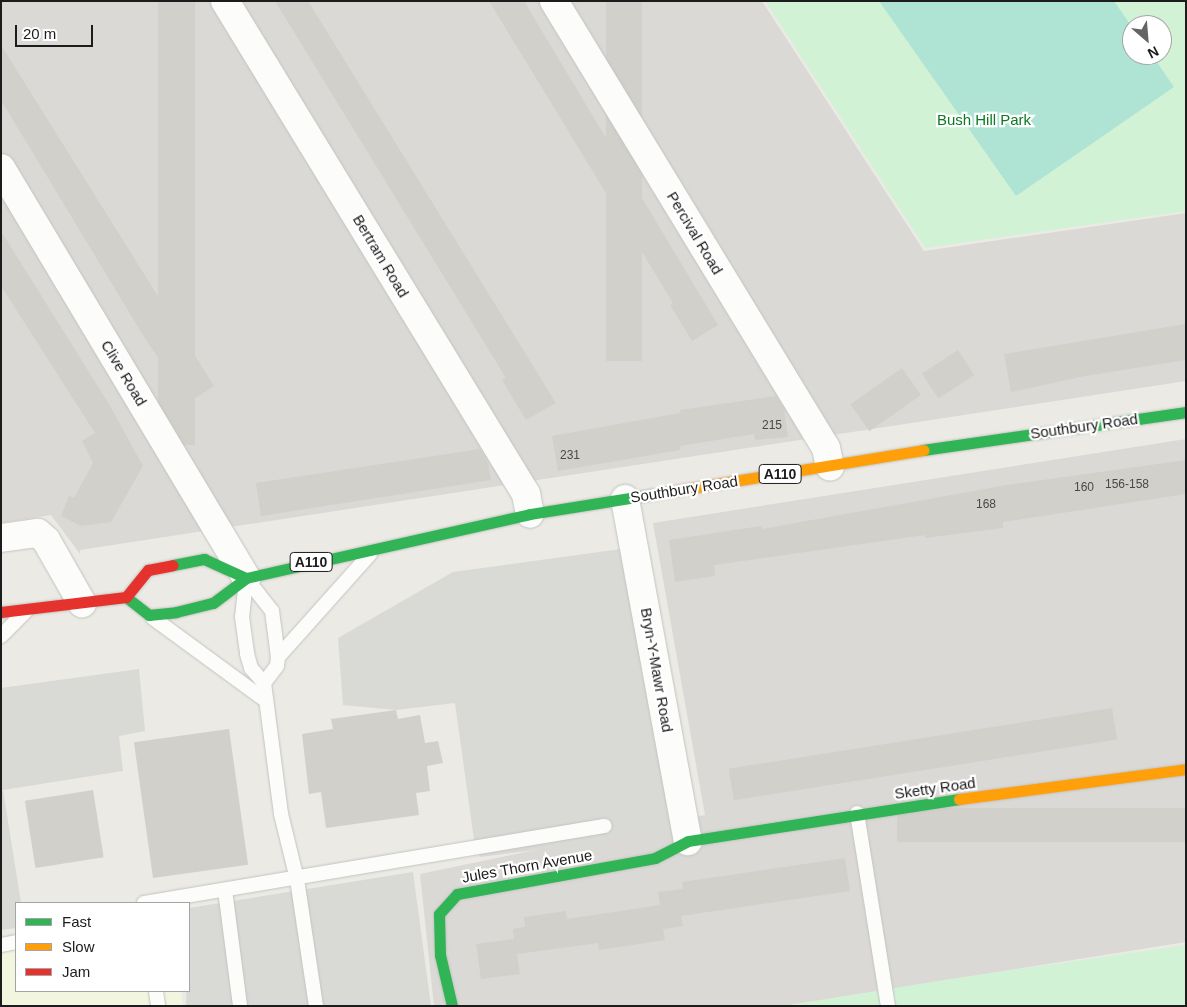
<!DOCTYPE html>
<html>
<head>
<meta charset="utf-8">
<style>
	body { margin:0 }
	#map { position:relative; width:1187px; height:1007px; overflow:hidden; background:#ebeae4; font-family:Arial,sans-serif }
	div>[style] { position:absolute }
	.residential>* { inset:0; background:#dad9d6 }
	.education>* { inset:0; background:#f3f6de }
	.park>* { inset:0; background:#d2f2d6 }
	.pitch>* { inset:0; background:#afe3d4 }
	.parking>* { inset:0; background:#d9d9d6 }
	.building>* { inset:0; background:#d1d0cb; transform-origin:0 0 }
	.roads { filter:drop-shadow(0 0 1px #c3c3c0) drop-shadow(0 0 1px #c3c3c0) }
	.lane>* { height:14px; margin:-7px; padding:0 7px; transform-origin:7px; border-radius:7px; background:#fcfcfb }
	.street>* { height:28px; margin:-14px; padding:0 14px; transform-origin:14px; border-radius:14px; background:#fcfcfb }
	.fast>* { height:11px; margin:-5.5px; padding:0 5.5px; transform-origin:5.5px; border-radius:5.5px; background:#30b455 }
	.slow>* { height:11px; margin:-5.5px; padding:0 5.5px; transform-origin:5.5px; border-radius:5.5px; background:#ff9f0a }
	.jam>* { height:11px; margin:-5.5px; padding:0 5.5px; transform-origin:5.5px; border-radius:5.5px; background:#e5322d }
	span { translate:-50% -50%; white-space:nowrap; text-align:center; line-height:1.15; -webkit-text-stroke:4.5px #fff; paint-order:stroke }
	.number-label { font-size:12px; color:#494948 }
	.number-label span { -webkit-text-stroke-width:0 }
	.shield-label span { padding:1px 4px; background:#fff; border:1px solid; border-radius:4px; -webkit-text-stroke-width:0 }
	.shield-label { font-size:14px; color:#1c1c1c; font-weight:700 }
	.park-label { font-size:15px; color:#0a7a23 }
	.street-label { font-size:15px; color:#1c1c1c }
	.frame { position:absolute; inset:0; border:2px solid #1c1c1c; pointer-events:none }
	.legend { position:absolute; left:15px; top:902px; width:175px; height:90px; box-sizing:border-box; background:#fff; border:1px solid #a4a4a4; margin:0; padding:6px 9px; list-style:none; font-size:15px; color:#1c1c1c }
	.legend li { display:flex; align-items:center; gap:10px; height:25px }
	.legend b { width:25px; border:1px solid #a4a4a4 }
	.north { position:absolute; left:1122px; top:15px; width:50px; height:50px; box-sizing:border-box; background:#fff; border:1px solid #a4a4a4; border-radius:50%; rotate:153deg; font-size:14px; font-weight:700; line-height:20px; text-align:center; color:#1c1c1c }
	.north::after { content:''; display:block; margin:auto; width:18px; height:22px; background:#646462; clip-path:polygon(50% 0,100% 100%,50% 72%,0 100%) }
	.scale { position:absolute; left:15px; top:25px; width:78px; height:22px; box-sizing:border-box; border:2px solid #1c1c1c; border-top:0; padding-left:6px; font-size:15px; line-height:18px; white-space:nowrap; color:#1c1c1c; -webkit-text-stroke:4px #fff; paint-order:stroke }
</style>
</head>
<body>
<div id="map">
	<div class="residential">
		<div style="clip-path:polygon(1px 1px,762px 1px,924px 251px,1186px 213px,1186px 381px,80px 550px,80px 554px,51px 515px,1px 523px)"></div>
		<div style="clip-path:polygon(1186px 439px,1186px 942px,783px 1006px,434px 1006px,420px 874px,705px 815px,653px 523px)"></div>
	</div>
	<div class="education">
		<div style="clip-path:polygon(16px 936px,16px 991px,181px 991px,183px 1006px,1px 1006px,1px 938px)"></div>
	</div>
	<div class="park">
		<div style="clip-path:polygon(evenodd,765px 1px,1186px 1px,1186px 211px,925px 248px,765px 1px,1132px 25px,1162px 25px,1162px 55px,1132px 55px,1132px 25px)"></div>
		<div style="clip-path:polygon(1186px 945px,1186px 1006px,786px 1006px,944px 980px)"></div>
	</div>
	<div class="pitch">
		<div style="clip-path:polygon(879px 1px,1114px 1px,1132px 27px,1132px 55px,1152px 55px,1174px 87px,1016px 196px)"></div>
	</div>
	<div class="parking">
		<div style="clip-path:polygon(621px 549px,672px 833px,480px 857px,475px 847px,455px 703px,396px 710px,343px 705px,338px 638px,453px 572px)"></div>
		<div style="clip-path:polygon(139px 669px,145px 731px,119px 736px,123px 771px,3px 790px,21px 903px,16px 903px,16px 928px,1px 930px,1px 688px)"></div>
		<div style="clip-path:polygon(413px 872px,431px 1006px,186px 1006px,189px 908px)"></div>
	</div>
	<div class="building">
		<div style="left:158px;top:1px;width:37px;height:444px"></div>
		<div style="clip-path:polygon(275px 1px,308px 1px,556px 403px,526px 420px,502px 380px,506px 378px)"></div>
		<div style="clip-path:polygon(489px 1px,524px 1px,718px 325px,692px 341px,670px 305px,673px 303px)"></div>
		<div style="left:606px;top:1px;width:36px;height:360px"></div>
		<div style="clip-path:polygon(1px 45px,214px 386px,188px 403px,141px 332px,1px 100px)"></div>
		<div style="clip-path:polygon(1px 231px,109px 404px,143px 466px,111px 522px,81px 526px,61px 516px,69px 496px,74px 498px,93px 463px,82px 441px,95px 433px,1px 286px)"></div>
		<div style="clip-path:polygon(1186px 324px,1186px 360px,1085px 376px,1011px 392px,1004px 354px)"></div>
		<div style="left:958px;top:350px;width:30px;height:43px;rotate:57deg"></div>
		<div style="left:902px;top:368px;width:33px;height:63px;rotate:55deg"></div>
		<div style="clip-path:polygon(776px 396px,784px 409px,788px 437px,755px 440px,754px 434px,680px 446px,680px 450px,558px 471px,552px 436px,680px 413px,680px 410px)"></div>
		<div style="clip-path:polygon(480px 449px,488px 463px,491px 480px,261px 516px,256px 483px)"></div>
		<div style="clip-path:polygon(1186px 460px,1186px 494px,1003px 522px,1003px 528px,925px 538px,925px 535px,714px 565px,715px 576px,675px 582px,669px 540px,761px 526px,762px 529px,1007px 485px)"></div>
		<div style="left:1112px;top:708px;width:32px;height:388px;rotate:81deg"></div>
		<div style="clip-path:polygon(396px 710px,398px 719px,420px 715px,425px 743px,438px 741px,443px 763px,427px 766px,430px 791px,416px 793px,419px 815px,326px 828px,321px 792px,309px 794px,302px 734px,333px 729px,331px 719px)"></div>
		<div style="left:229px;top:729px;width:137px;height:96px;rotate:82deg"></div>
		<div style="left:93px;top:790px;width:68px;height:69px;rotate:81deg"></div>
		<div style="left:1186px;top:808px;width:34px;height:289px;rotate:90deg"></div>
		<div style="clip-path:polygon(845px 858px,850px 891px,681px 916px,683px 926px,663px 929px,665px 940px,599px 950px,598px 943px,517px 954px,520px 974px,481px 979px,476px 944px,514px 939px,513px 929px,525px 927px,524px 917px,566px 911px,567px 919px,660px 905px,658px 892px,683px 889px,682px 882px)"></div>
	</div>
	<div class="roads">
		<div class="lane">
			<div style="left:246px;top:578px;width:42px;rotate:51.8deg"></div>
			<div style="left:272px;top:611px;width:46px;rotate:82.6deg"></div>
			<div style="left:246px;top:580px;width:37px;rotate:96deg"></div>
			<div style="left:242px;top:617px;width:37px;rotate:82deg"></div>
			<div style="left:247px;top:654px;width:15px;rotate:74deg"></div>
			<div style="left:251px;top:668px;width:20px;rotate:49deg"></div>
			<div style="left:264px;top:683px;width:132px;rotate:82.6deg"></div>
			<div style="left:281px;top:814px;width:67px;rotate:76.2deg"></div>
			<div style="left:297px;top:879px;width:128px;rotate:81.5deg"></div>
			<div style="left:153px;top:618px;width:139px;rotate:36.2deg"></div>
			<div style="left:1px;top:636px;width:34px;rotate:-45deg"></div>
			<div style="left:264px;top:683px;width:21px;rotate:-53deg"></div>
			<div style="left:277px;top:666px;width:9px;rotate:-84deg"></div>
			<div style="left:278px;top:657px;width:138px;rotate:-48.2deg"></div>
			<div style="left:857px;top:813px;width:195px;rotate:80.9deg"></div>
			<div style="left:225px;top:890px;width:117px;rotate:82.6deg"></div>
			<div style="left:144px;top:903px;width:467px;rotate:-9.5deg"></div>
			<div style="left:1px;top:945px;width:15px;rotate:-11deg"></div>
			<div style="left:156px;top:991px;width:15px;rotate:82deg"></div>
		</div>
		<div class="street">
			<div style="left:225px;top:1px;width:578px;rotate:58.59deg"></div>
			<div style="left:526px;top:494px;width:20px;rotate:79deg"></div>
			<div style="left:554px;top:1px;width:523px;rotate:58.68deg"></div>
			<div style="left:826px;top:448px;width:19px;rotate:78deg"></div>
			<div style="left:1px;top:168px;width:478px;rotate:59.1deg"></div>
			<div style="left:625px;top:499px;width:348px;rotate:79.6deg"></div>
			<div style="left:1px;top:538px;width:37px;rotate:-8deg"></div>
			<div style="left:38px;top:533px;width:11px;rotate:41deg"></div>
			<div style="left:46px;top:540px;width:73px;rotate:60.3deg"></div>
		</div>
		<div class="fast">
			<div style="left:923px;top:450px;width:266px;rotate:-8.2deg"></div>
			<div style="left:173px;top:565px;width:32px;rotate:-11deg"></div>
			<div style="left:204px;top:559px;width:46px;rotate:24.3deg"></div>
			<div style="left:126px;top:597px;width:29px;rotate:38deg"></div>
			<div style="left:149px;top:615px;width:27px;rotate:-6deg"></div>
			<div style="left:176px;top:612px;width:38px;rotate:-14deg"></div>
			<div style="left:213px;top:603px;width:41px;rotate:-37.1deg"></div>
			<div style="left:246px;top:578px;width:291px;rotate:-12.7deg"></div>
			<div style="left:530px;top:514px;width:127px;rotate:-9.1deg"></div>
			<div style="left:452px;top:1006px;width:52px;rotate:-103.2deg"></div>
			<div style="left:440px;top:955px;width:41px;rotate:-91.4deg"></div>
			<div style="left:439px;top:914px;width:27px;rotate:-48deg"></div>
			<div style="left:457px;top:894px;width:201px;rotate:-10.3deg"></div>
			<div style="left:655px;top:858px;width:37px;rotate:-27deg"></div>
			<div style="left:688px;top:841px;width:274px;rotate:-8.8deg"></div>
		</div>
		<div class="slow">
			<div style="left:655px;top:494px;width:272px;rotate:-9.3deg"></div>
			<div style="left:959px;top:799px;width:229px;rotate:-7.5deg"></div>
		</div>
		<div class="jam">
			<div style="left:1px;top:612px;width:126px;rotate:-6.8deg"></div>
			<div style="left:126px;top:597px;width:35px;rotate:-51deg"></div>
			<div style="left:148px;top:570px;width:25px;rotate:-11deg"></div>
		</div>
	</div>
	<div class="number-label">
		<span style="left:772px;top:426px">215</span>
		<span style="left:570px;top:456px">231</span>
		<span style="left:1127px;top:485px">156-158</span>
		<span style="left:1084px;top:488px">160</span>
		<span style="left:986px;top:505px">168</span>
	</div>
	<div class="shield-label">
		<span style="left:780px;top:474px">A110</span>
		<span style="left:311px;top:562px">A110</span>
	</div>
	<div class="park-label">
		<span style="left:984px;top:120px">Bush Hill Park</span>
	</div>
	<div class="street-label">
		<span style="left:695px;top:233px;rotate:59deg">Percival Road</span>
		<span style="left:381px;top:256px;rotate:59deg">Bertram Road</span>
		<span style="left:124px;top:373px;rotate:59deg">Clive Road</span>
		<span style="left:1084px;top:426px;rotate:-8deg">Southbury Road</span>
		<span style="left:684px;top:489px;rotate:-9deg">Southbury Road</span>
		<span style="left:657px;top:670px;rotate:80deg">Bryn-Y-Mawr Road</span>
		<span style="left:935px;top:788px;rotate:-8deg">Sketty Road</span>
		<span style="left:527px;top:866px;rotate:-10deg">Jules Thorn Avenue</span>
	</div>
	<div class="frame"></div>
	<ul class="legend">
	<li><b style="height:6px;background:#30b455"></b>Fast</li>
	<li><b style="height:6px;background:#ff9f0a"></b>Slow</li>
	<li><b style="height:6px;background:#e5322d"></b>Jam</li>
	</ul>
	<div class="north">N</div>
	<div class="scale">20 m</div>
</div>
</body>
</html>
